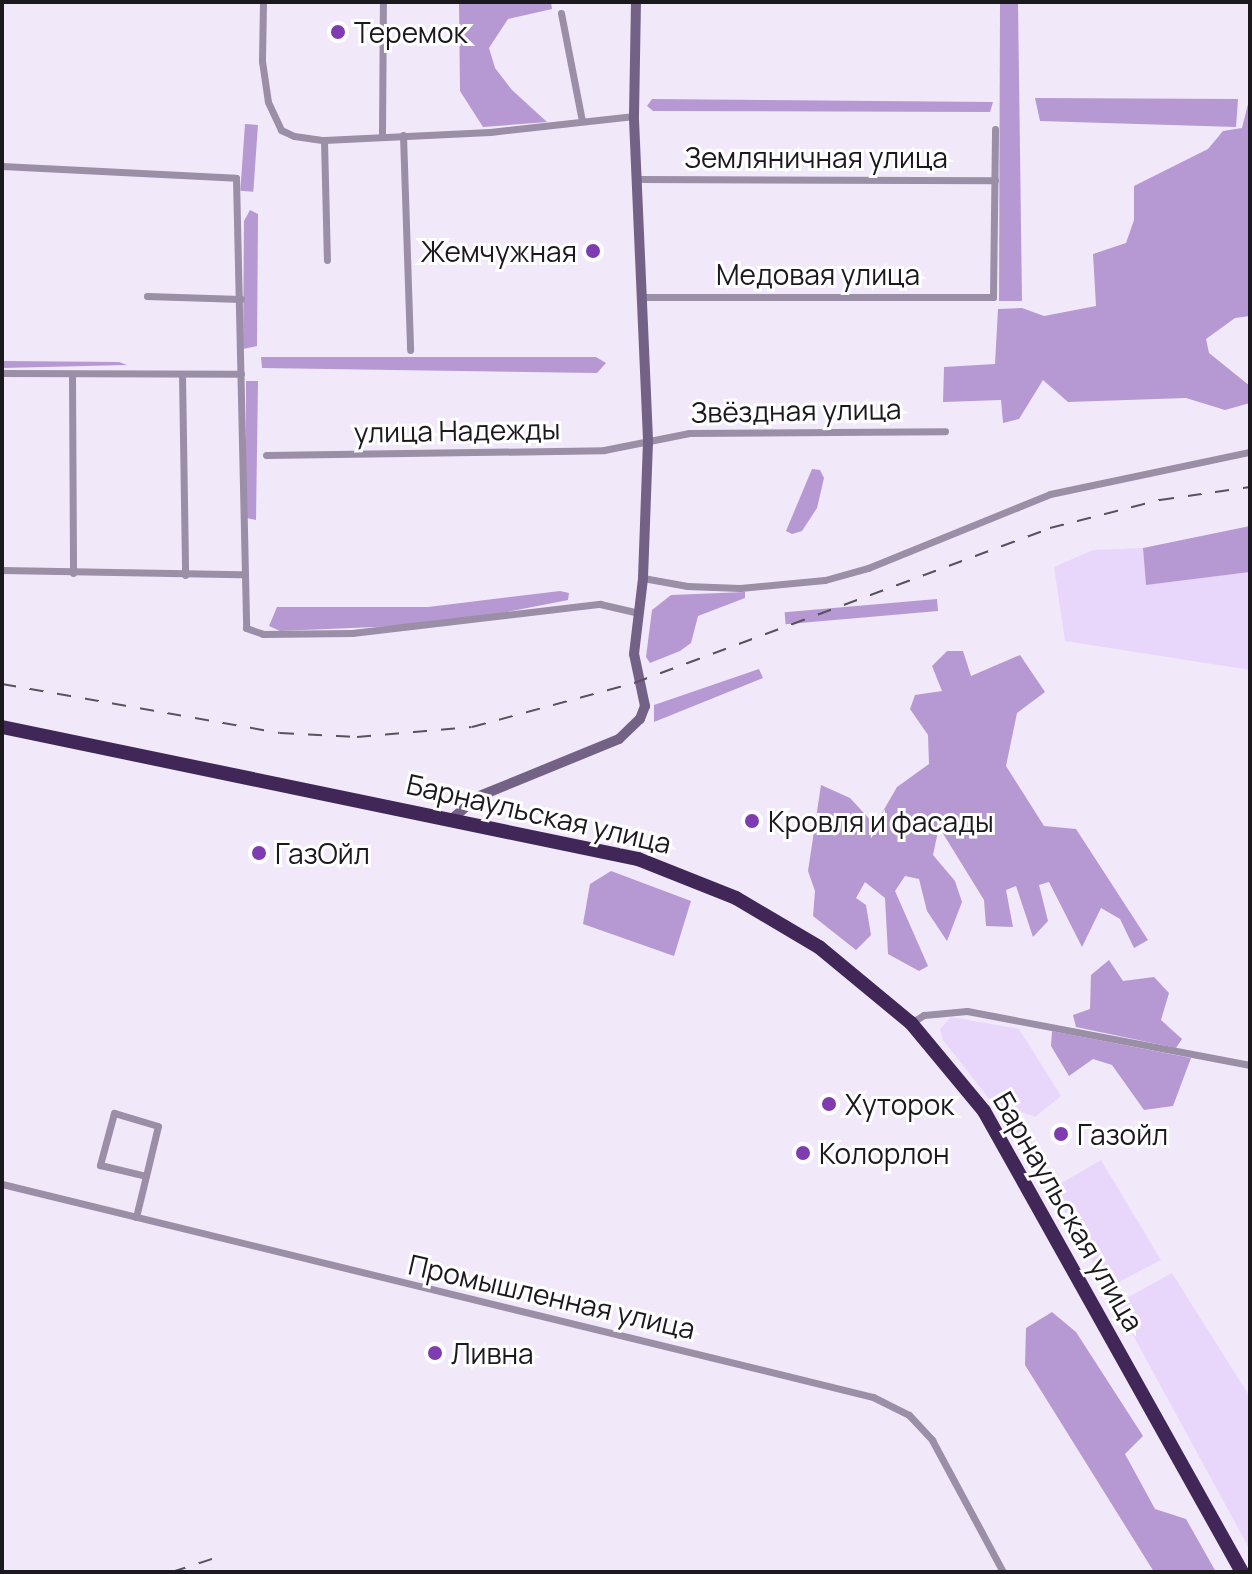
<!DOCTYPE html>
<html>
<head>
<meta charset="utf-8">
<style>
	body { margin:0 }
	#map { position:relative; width:1252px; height:1574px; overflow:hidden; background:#f1e9fa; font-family:Manrope,sans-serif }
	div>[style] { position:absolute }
	.green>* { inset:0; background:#e8d7fa }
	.forest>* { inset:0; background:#b699d2; transform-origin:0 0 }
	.street>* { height:7px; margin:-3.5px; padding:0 3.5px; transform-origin:3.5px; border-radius:3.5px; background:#9b8ea7 }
	.secondary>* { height:10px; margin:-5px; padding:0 5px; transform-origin:5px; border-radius:5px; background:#736285 }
	.highway>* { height:14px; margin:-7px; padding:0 7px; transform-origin:7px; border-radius:7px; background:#412757 }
	.rail>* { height:2px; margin-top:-1px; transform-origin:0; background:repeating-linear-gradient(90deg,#57525c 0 14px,transparent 0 28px) }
	.dots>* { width:22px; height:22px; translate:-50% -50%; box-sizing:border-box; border:4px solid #fff; border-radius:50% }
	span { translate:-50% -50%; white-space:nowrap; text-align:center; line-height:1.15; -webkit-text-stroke:6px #fff; paint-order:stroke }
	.poi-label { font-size:28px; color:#1b181e }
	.left { translate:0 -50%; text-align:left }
	.right { translate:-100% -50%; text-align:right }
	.street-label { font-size:28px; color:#1b181e }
	.frame { position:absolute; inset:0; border:4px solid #1b181e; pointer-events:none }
</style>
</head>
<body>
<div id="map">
	<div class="green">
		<div style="clip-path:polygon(1143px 548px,1146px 585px,1250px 572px,1250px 670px,1065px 641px,1054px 567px,1093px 550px)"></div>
		<div style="clip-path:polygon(951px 1017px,1019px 1029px,1061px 1096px,1035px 1117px,991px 1101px,943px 1040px,940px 1029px)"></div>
		<div style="clip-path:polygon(1017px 1122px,1047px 1162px,1048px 1168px,1041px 1172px,1010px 1130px)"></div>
		<div style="clip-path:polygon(1101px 1160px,1161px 1260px,1107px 1288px,1056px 1196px,1060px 1184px)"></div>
		<div style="clip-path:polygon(1172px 1273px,1250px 1397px,1250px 1550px,1116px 1304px)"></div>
	</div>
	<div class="forest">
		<div style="clip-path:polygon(459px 2px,551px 2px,552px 9px,508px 19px,489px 48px,495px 68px,512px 90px,547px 122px,483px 127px,460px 91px)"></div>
		<div style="clip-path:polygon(1000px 2px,1018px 2px,1022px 301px,999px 301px)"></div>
		<div style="clip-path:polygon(1035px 98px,1238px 99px,1236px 127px,1040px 121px)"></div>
		<div style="clip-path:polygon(652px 99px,766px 100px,993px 102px,990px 112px,653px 111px,647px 106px)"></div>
		<div style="clip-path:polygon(1248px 104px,1250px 316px,1235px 318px,1206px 339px,1209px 353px,1250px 386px,1250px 403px,1225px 410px,1186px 398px,1068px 402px,1043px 380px,1019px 419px,1003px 423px,1001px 400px,943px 402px,944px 367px,995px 364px,998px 309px,1022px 308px,1044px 316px,1096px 306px,1093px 254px,1126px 243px,1134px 220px,1134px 186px,1208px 149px,1223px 131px,1242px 128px)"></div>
		<div style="left:245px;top:124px;width:13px;height:67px;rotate:4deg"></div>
		<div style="clip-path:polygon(250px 210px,258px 214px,257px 346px,243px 349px,244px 221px)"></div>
		<div style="clip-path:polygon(261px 357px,596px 357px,606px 363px,597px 373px,262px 368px)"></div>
		<div style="clip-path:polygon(2px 361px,119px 362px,127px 365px,2px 368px)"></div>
		<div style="clip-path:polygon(246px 381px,258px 381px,256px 520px,246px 518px)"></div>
		<div style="clip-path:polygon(812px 469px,820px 470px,824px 478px,817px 508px,802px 531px,792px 534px,786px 531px)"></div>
		<div style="clip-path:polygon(1250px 526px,1250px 572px,1146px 585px,1143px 548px)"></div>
		<div style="clip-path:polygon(560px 591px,569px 593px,568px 600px,446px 624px,280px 631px,269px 626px,277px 607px,428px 607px)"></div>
		<div style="clip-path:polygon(745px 592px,745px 598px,698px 616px,691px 643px,680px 651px,650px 663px,646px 657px,652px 610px,671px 595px)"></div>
		<div style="left:937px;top:599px;width:12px;height:153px;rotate:85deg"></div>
		<div style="clip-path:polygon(947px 651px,963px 651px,971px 676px,1020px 655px,1045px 692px,1017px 713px,1006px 766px,1044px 826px,1076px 829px,1148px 940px,1134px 948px,1120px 919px,1101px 908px,1082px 947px,1049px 882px,1039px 885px,1048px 921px,1033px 937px,1016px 886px,1006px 890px,1013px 927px,986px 926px,984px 900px,939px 827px,933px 855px,955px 881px,962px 902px,947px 941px,927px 911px,919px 879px,905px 876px,895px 891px,928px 966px,919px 971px,888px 954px,885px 898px,865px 882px,856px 898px,866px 905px,871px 935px,856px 950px,813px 916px,815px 891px,808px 871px,821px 785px,850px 798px,875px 825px,897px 787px,929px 764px,928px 735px,910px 709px,915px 695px,942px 691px,932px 666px)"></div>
		<div style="clip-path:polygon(759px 669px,763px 678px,654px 722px,654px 705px)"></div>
		<div style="clip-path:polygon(611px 871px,691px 901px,674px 956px,583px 924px,590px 884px)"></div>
		<div style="clip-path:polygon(1109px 960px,1123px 981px,1154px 977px,1169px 993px,1161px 1020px,1182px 1039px,1176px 1048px,1076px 1027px,1073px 1015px,1090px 1009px,1091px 975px)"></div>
		<div style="clip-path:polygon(1052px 1031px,1191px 1058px,1173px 1106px,1144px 1110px,1112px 1065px,1093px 1059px,1069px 1076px,1051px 1046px)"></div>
		<div style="clip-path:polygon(1052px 1312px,1076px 1332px,1143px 1436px,1125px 1454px,1155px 1509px,1186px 1519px,1216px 1572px,1154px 1572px,1025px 1365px,1026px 1328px)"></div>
	</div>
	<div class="street">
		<div style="left:263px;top:2px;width:59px;rotate:91deg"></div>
		<div style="left:262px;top:61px;width:41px;rotate:81.7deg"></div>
		<div style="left:268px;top:102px;width:31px;rotate:65deg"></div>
		<div style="left:281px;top:130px;width:14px;rotate:25deg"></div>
		<div style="left:294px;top:136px;width:30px;rotate:8deg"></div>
		<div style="left:324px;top:140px;width:166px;rotate:-2.8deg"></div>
		<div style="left:490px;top:132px;width:145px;rotate:-6.3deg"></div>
		<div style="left:561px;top:13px;width:110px;rotate:79deg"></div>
		<div style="left:382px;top:135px;width:133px;rotate:-89.6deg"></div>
		<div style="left:403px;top:135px;width:215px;rotate:88.1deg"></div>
		<div style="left:324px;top:140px;width:120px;rotate:88.6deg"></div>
		<div style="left:2px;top:166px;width:234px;rotate:2.9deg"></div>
		<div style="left:236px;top:178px;width:450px;rotate:88.7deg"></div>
		<div style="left:246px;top:628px;width:18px;rotate:19deg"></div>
		<div style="left:263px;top:634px;width:89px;rotate:-0.6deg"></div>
		<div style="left:352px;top:633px;width:250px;rotate:-6.7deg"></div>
		<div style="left:600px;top:604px;width:40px;rotate:13deg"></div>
		<div style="left:637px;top:179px;width:358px;rotate:0.2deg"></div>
		<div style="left:147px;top:296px;width:94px;rotate:1.8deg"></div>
		<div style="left:643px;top:297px;width:350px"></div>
		<div style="left:993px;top:297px;width:168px;rotate:-89.3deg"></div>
		<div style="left:2px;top:373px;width:239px;rotate:0.2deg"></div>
		<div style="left:72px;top:374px;width:199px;rotate:89.7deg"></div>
		<div style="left:182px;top:374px;width:201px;rotate:89.1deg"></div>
		<div style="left:266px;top:455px;width:338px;rotate:-0.8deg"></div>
		<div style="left:604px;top:450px;width:87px;rotate:-11.3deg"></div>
		<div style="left:689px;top:433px;width:256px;rotate:-0.4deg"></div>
		<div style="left:2px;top:570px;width:239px;rotate:1deg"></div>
		<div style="left:643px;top:578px;width:45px;rotate:10.3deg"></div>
		<div style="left:687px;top:586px;width:53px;rotate:2.2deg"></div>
		<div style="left:740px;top:588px;width:85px;rotate:-5.4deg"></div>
		<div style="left:825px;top:580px;width:45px;rotate:-15.6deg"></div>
		<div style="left:868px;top:568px;width:196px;rotate:-22.1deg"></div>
		<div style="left:1050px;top:494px;width:204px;rotate:-11.9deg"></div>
		<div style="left:911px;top:1023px;width:15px;rotate:-32deg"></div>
		<div style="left:924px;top:1015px;width:43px;rotate:-5.3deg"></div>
		<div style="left:967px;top:1011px;width:288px;rotate:10.8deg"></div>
		<div style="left:2px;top:1184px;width:897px;rotate:13.74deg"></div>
		<div style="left:873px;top:1397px;width:40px;rotate:26.6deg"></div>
		<div style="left:909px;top:1415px;width:34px;rotate:47deg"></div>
		<div style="left:932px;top:1440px;width:150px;rotate:61.7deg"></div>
		<div style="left:136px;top:1217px;width:42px;rotate:-76.3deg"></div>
		<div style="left:146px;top:1176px;width:51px;rotate:-76.5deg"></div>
		<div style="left:158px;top:1126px;width:46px;rotate:-163.5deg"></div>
		<div style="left:114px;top:1113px;width:54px;rotate:105.1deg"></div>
		<div style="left:100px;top:1165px;width:47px;rotate:13.4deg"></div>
	</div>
	<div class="secondary">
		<div style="left:453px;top:818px;width:32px;rotate:-41deg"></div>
		<div style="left:477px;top:797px;width:153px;rotate:-22.2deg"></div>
		<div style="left:619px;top:739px;width:29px;rotate:-44deg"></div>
		<div style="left:640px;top:719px;width:14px;rotate:-69deg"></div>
		<div style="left:645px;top:706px;width:53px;rotate:-101.9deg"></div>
		<div style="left:634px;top:654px;width:77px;rotate:-83.2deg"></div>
		<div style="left:643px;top:578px;width:138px;rotate:-87.9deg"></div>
		<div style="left:648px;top:440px;width:324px;rotate:-92.5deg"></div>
		<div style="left:634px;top:116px;width:114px;rotate:-89deg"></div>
	</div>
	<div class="highway">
		<div style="left:2px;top:727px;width:650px;rotate:11.73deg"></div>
		<div style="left:638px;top:859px;width:105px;rotate:21.7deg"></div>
		<div style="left:736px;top:898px;width:96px;rotate:30.6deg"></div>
		<div style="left:819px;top:947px;width:119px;rotate:39.6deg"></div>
		<div style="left:911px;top:1023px;width:114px;rotate:50.3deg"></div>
		<div style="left:984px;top:1111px;width:528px;rotate:60.77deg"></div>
	</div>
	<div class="rail">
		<div style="left:2px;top:684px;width:282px;rotate:10deg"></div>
		<div style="left:280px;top:733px;width:77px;rotate:3deg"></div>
		<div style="left:357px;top:737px;width:115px;rotate:-5deg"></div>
		<div style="left:472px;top:727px;width:168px;rotate:-15.2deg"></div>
		<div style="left:634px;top:683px;width:444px;rotate:-20.4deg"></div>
		<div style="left:1050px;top:528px;width:114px;rotate:-14.3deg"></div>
		<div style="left:1160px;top:500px;width:91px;rotate:-8.2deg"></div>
		<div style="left:172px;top:1572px;width:48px;rotate:-18.1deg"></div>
	</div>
	<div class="dots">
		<div style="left:338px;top:32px;background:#7e3cb0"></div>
		<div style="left:593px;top:251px;background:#7e3cb0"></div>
		<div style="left:752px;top:821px;background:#7e3cb0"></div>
		<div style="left:259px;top:853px;background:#7e3cb0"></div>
		<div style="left:829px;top:1104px;background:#7e3cb0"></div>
		<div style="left:1061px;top:1134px;background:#7e3cb0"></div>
		<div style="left:803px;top:1153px;background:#7e3cb0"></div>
		<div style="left:435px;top:1353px;background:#7e3cb0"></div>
	</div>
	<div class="poi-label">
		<span class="left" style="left:354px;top:32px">Теремок</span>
		<span class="right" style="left:577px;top:251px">Жемчужная</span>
		<span class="left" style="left:768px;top:821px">Кровля и фасады</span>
		<span class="left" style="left:275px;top:853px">ГазОйл</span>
		<span class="left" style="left:845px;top:1104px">Хуторок</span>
		<span class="left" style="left:1077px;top:1134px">Газойл</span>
		<span class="left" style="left:819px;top:1153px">Колорлон</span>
		<span class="left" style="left:451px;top:1353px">Ливна</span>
	</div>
	<div class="street-label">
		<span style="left:816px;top:157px">Земляничная улица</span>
		<span style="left:818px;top:274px">Медовая улица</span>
		<span style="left:796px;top:410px;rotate:-1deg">Звёздная улица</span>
		<span style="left:457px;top:430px;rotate:-1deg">улица Надежды</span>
		<span style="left:539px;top:813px;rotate:13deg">Барнаульская улица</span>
		<span style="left:1069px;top:1211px;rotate:60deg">Барнаульская улица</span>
		<span style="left:552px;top:1296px;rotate:13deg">Промышленная улица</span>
	</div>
	<div class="frame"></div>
</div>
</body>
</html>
